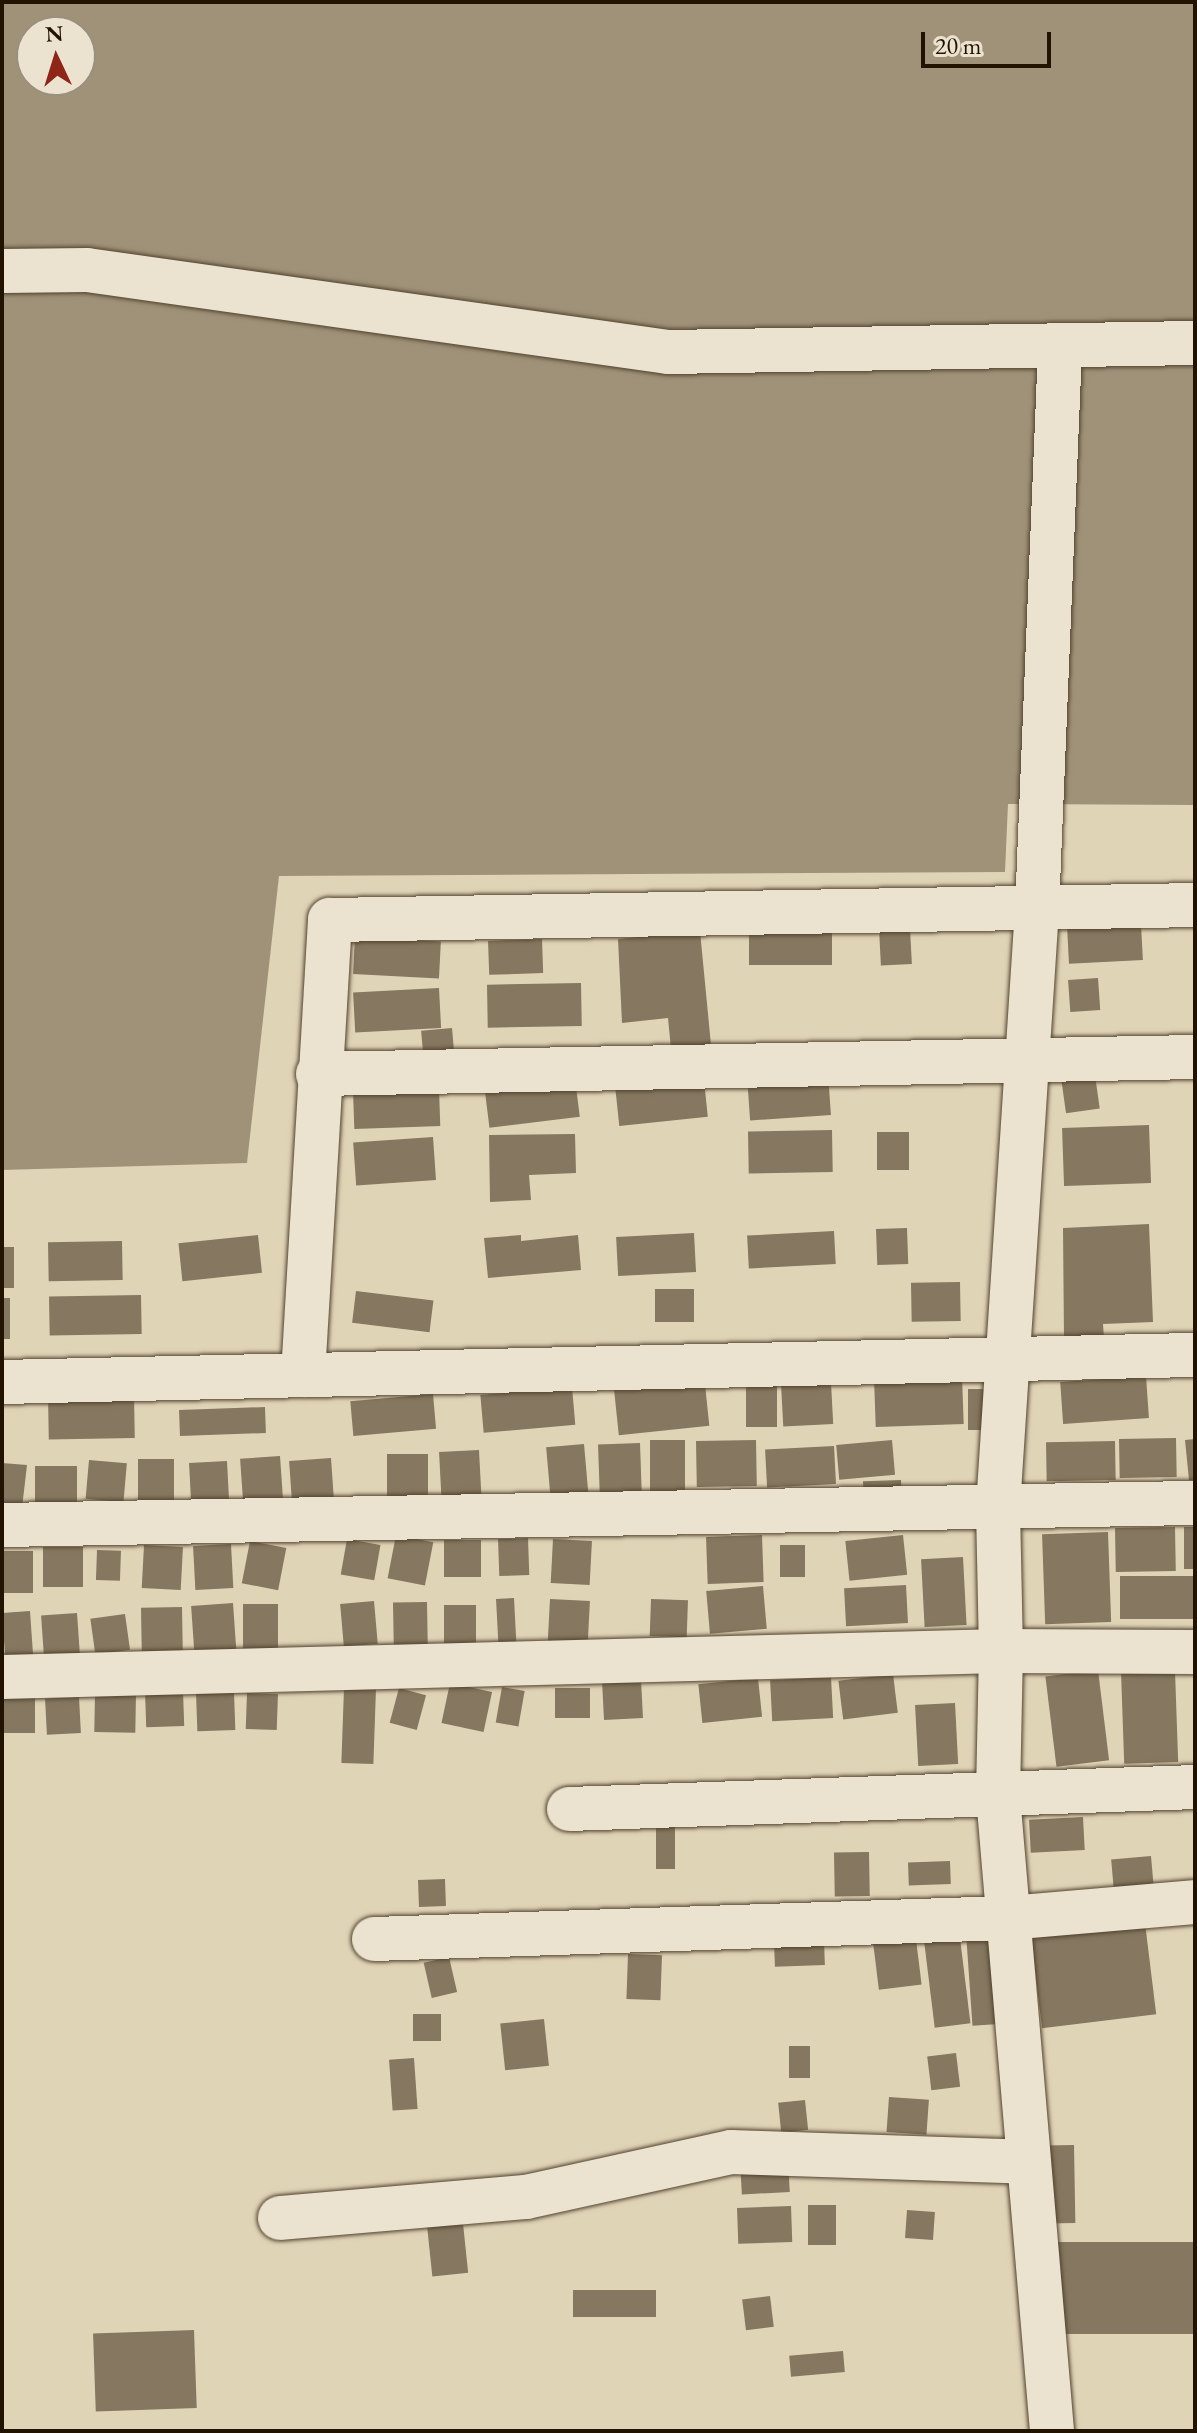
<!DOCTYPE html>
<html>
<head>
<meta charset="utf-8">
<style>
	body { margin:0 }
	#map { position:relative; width:1197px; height:2433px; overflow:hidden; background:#e0d4b7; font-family:"EB Garamond",serif }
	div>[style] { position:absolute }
	.water>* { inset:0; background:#9f9279 }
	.building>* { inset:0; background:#857760; transform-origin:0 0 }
	.roads { filter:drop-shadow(0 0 2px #52432e) drop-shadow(0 0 2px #52432e) }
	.street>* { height:44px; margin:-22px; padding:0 22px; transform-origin:22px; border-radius:22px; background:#ebe3d0 }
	span { translate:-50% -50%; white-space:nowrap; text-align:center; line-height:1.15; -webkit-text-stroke:7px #ebe3d0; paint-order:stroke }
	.frame { position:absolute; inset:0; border:4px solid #221301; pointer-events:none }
	.north { position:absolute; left:16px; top:16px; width:80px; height:80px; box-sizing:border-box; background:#ebe3d0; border:2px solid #9b907d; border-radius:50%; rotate:356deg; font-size:22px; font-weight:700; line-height:32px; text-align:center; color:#221301 }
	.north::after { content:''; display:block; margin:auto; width:28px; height:36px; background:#8f2418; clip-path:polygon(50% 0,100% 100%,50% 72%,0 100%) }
	.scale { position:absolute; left:921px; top:32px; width:130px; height:36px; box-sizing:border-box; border:4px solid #221301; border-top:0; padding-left:10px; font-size:24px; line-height:28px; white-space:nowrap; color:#221301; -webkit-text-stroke:6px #ebe3d0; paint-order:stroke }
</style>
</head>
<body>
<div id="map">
	<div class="water">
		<div style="clip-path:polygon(evenodd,2px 2px,1195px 2px,1195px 805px,1008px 804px,1005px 872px,279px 876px,247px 1163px,2px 1170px,2px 2px,32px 32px,80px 32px,80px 80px,32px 80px,32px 32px)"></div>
	</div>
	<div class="building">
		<div style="left:1141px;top:924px;width:36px;height:74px;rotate:87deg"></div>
		<div style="left:910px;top:928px;width:36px;height:31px;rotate:87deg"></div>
		<div style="left:749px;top:929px;width:83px;height:36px"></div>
		<div style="clip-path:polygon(700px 931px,711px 1045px,671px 1049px,668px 1018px,622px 1023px,618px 939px)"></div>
		<div style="left:355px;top:937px;width:86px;height:37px;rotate:3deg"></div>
		<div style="left:542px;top:939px;width:34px;height:54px;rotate:88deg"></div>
		<div style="left:1098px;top:978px;width:32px;height:30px;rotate:86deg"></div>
		<div style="left:581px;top:983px;width:43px;height:94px;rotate:89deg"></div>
		<div style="left:439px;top:988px;width:40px;height:86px;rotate:87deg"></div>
		<div style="left:452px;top:1028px;width:22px;height:31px;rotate:85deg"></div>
		<div style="left:1094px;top:1068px;width:41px;height:34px;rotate:82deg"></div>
		<div style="left:703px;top:1071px;width:46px;height:89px;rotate:84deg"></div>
		<div style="left:828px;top:1073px;width:42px;height:81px;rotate:86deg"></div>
		<div style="left:575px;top:1078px;width:39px;height:91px;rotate:83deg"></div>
		<div style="left:439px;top:1089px;width:37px;height:86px;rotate:88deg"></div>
		<div style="left:1149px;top:1125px;width:58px;height:87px;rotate:88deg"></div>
		<div style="left:832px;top:1130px;width:42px;height:84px;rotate:89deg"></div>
		<div style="left:877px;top:1132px;width:32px;height:38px"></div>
		<div style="clip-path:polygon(575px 1134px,576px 1173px,529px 1175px,531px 1200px,490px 1202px,489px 1135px)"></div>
		<div style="left:433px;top:1137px;width:43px;height:80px;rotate:86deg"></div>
		<div style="clip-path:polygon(1149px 1224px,1153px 1322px,1103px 1324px,1104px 1338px,1064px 1339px,1063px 1228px)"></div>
		<div style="left:907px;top:1228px;width:36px;height:31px;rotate:88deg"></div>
		<div style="left:834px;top:1231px;width:33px;height:87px;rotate:87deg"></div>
		<div style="left:694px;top:1233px;width:39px;height:78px;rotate:87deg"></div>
		<div style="left:258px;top:1235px;width:38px;height:80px;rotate:84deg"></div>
		<div style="clip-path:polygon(521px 1235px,521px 1241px,578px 1235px,581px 1270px,488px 1278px,484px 1238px)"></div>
		<div style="left:122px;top:1241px;width:39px;height:74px;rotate:89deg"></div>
		<div style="left:2px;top:1247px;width:12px;height:41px"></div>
		<div style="left:960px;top:1282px;width:39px;height:49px;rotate:89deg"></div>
		<div style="left:694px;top:1289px;width:33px;height:39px;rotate:90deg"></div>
		<div style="left:356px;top:1291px;width:78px;height:32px;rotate:7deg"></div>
		<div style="left:141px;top:1295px;width:39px;height:92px;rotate:89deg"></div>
		<div style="left:2px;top:1298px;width:8px;height:41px"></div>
		<div style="left:704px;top:1375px;width:51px;height:91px;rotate:84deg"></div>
		<div style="left:962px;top:1376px;width:48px;height:88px;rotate:88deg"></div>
		<div style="left:1146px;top:1376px;width:42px;height:86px;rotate:86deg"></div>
		<div style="left:746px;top:1378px;width:31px;height:49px"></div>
		<div style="left:831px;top:1382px;width:42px;height:50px;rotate:87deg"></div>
		<div style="left:572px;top:1387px;width:38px;height:92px;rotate:85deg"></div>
		<div style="left:968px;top:1389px;width:28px;height:41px"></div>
		<div style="left:134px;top:1394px;width:44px;height:86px;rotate:89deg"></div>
		<div style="left:433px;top:1394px;width:35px;height:83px;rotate:85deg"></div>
		<div style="left:265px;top:1407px;width:26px;height:86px;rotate:88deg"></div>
		<div style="left:1176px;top:1438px;width:39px;height:57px;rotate:89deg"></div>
		<div style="clip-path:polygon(1195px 1439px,1195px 1480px,1189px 1480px,1185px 1440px)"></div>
		<div style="left:685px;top:1440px;width:52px;height:35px;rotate:90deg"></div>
		<div style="left:756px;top:1440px;width:46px;height:60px;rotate:89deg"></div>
		<div style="left:892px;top:1440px;width:35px;height:56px;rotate:85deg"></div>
		<div style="left:1115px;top:1441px;width:39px;height:69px;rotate:89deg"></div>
		<div style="left:640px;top:1443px;width:48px;height:42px;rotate:88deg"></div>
		<div style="left:584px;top:1444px;width:49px;height:38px;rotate:85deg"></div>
		<div style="left:834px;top:1446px;width:38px;height:69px;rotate:87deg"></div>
		<div style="left:479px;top:1450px;width:44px;height:40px;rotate:87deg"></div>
		<div style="left:387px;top:1454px;width:41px;height:42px"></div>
		<div style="left:280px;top:1456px;width:42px;height:40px;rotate:86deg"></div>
		<div style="left:331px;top:1458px;width:39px;height:42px;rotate:86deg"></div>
		<div style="left:174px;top:1459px;width:43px;height:36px;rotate:90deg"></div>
		<div style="left:89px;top:1460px;width:38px;height:39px;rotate:5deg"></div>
		<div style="left:227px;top:1461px;width:38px;height:38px;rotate:87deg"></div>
		<div style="clip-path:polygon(2px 1463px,27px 1465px,22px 1508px,2px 1507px)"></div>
		<div style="left:35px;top:1466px;width:42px;height:52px"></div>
		<div style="left:901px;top:1480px;width:23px;height:38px;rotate:88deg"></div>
		<div style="left:1175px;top:1527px;width:44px;height:60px;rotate:89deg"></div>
		<div style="left:1184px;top:1527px;width:11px;height:42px"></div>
		<div style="left:1108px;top:1532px;width:90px;height:66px;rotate:88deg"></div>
		<div style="left:396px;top:1535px;width:38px;height:44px;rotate:11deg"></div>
		<div style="left:762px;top:1535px;width:47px;height:56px;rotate:88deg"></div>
		<div style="left:903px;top:1535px;width:40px;height:58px;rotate:84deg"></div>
		<div style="left:528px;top:1538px;width:37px;height:30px;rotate:88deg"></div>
		<div style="left:347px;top:1539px;width:34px;height:36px;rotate:10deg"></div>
		<div style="left:553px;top:1539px;width:39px;height:44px;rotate:3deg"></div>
		<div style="left:444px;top:1540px;width:37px;height:37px"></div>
		<div style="left:250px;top:1541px;width:37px;height:43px;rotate:11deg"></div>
		<div style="left:231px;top:1544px;width:44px;height:38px;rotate:87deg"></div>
		<div style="left:144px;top:1545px;width:39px;height:43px;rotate:3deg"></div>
		<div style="left:780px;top:1545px;width:25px;height:32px"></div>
		<div style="left:43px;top:1547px;width:40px;height:40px"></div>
		<div style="left:97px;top:1550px;width:24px;height:30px;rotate:2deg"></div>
		<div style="left:2px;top:1551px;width:31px;height:42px"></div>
		<div style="left:963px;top:1557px;width:68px;height:42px;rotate:87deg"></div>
		<div style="left:1195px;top:1576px;width:43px;height:75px;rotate:90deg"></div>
		<div style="left:906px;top:1585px;width:38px;height:62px;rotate:87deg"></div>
		<div style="left:763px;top:1586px;width:43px;height:57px;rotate:85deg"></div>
		<div style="left:514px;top:1598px;width:44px;height:18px;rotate:87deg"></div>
		<div style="left:550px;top:1599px;width:40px;height:42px;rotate:3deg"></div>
		<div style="left:651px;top:1599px;width:37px;height:37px;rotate:2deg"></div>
		<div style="left:374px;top:1601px;width:43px;height:34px;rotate:85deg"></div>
		<div style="left:427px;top:1602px;width:43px;height:34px;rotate:89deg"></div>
		<div style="left:233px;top:1603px;width:47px;height:42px;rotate:86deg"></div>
		<div style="left:243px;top:1604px;width:35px;height:47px"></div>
		<div style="left:444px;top:1605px;width:32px;height:39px"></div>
		<div style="left:182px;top:1607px;width:45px;height:41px;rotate:89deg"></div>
		<div style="left:30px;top:1611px;width:44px;height:28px;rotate:86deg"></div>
		<div style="left:77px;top:1613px;width:40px;height:36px;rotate:86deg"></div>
		<div style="left:125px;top:1614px;width:36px;height:35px;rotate:82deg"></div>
		<div style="left:1098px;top:1670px;width:91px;height:53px;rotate:83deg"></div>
		<div style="left:1175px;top:1671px;width:91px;height:54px;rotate:88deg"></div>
		<div style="left:893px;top:1674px;width:39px;height:55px;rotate:83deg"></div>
		<div style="left:831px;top:1677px;width:41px;height:61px;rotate:87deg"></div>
		<div style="left:758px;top:1678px;width:39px;height:60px;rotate:84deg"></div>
		<div style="left:641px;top:1680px;width:38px;height:39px;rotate:87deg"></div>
		<div style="left:450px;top:1683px;width:43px;height:41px;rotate:12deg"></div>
		<div style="left:502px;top:1687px;width:23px;height:36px;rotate:10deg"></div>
		<div style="left:344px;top:1688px;width:32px;height:75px;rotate:2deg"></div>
		<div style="left:399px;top:1688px;width:28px;height:36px;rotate:15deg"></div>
		<div style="left:555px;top:1688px;width:35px;height:30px"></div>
		<div style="left:183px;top:1691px;width:35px;height:38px;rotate:88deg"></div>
		<div style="left:95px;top:1692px;width:41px;height:40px;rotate:1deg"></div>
		<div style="left:234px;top:1692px;width:38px;height:38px;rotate:88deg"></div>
		<div style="left:247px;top:1693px;width:31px;height:36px;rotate:2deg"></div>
		<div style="left:2px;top:1695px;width:33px;height:38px"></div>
		<div style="left:79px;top:1697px;width:36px;height:34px;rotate:87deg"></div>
		<div style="left:955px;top:1703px;width:61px;height:40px;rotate:87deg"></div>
		<div style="left:656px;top:1815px;width:19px;height:54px"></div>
		<div style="left:1083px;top:1817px;width:33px;height:54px;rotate:87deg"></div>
		<div style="left:869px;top:1852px;width:44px;height:35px;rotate:89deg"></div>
		<div style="left:1151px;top:1856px;width:34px;height:40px;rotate:85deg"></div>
		<div style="left:950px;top:1861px;width:23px;height:42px;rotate:88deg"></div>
		<div style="left:445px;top:1879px;width:27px;height:27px;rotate:88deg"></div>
		<div style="left:1145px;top:1923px;width:92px;height:115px;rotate:83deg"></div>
		<div style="left:959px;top:1930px;width:94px;height:36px;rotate:83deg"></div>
		<div style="left:915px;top:1931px;width:54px;height:43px;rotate:83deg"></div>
		<div style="left:996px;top:1932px;width:92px;height:30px;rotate:86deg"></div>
		<div style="left:824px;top:1940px;width:25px;height:50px;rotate:88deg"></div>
		<div style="left:628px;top:1954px;width:34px;height:45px;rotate:2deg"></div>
		<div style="left:449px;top:1957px;width:36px;height:26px;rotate:77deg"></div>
		<div style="left:413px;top:2014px;width:28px;height:27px"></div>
		<div style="left:544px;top:2019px;width:47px;height:44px;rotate:84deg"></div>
		<div style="left:789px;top:2046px;width:21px;height:32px"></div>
		<div style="left:956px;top:2053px;width:34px;height:29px;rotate:83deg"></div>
		<div style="left:414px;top:2058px;width:51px;height:25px;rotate:86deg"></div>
		<div style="left:889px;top:2097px;width:40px;height:35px;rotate:4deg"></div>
		<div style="left:805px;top:2100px;width:30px;height:27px;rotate:84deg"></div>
		<div style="left:1074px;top:2145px;width:78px;height:30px;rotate:89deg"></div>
		<div style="left:788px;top:2158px;width:34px;height:48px;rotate:87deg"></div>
		<div style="left:808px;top:2205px;width:28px;height:40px"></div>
		<div style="left:791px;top:2206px;width:36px;height:54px;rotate:88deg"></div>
		<div style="left:907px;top:2210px;width:28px;height:28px;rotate:4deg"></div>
		<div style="left:462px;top:2214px;width:59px;height:36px;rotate:84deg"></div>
		<div style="left:1195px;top:2242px;width:92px;height:139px;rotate:90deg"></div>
		<div style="left:656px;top:2290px;width:27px;height:83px;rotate:90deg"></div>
		<div style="left:770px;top:2296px;width:31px;height:28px;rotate:83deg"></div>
		<div style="left:194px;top:2330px;width:78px;height:101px;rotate:88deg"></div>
		<div style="left:843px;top:2351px;width:21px;height:54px;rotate:85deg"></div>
	</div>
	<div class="roads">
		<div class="street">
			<div style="left:2px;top:271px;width:85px;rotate:-0.7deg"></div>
			<div style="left:87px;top:270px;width:587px;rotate:8.03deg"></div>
			<div style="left:668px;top:352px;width:527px;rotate:-0.98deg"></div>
			<div style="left:1060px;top:349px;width:560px;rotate:92.35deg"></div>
			<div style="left:1037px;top:909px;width:600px;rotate:93.73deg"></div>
			<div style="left:998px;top:1508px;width:143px;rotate:88.8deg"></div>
			<div style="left:1001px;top:1651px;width:194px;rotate:0.3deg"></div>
			<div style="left:318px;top:1074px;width:877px;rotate:-1.11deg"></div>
			<div style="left:303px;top:1375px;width:456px;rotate:-86.6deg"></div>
			<div style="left:330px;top:920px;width:865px;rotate:-0.99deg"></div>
			<div style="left:2px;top:1382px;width:1193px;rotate:-1.3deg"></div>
			<div style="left:2px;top:1525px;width:1193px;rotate:-1.06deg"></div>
			<div style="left:2px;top:1677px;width:999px;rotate:-1.49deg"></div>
			<div style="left:1001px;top:1651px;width:145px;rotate:91.2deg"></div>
			<div style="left:998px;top:1796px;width:637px;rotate:85.14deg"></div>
			<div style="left:569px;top:1809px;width:626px;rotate:-2.01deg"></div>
			<div style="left:374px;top:1939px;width:634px;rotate:-1.9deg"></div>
			<div style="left:1008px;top:1918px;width:188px;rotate:-4.9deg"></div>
			<div style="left:280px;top:2218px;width:247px;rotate:-4.9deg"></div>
			<div style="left:526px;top:2197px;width:210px;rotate:-12.4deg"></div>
			<div style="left:731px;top:2152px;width:296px;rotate:1.9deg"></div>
		</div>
	</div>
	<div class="frame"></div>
	<div class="north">N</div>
	<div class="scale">20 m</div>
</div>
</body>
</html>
